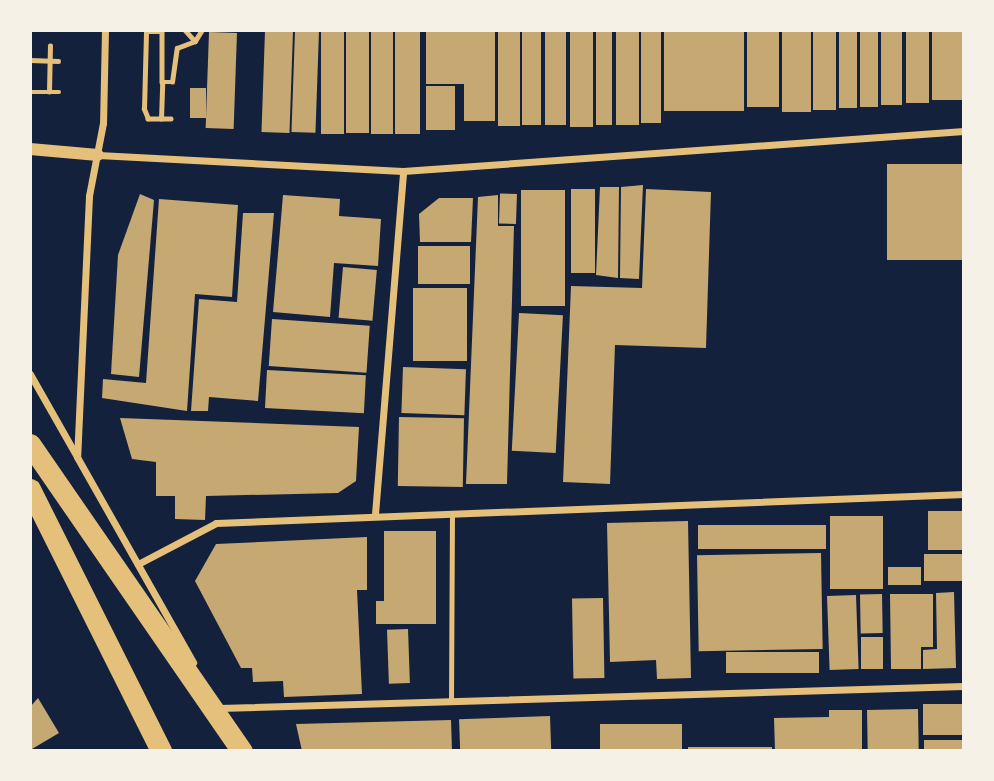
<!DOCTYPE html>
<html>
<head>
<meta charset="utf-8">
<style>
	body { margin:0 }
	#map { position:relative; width:994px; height:781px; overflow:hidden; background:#14213d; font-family:Inter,sans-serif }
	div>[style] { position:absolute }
	.building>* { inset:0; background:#c6a872; transform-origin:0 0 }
	.path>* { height:4.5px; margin:-2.25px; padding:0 2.25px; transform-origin:2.25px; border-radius:2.25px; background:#e5c07b }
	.service>* { height:5px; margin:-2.5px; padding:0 2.5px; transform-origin:2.5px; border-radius:2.5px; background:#e5c07b }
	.minor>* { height:7px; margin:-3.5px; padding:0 3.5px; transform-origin:3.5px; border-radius:3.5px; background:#e5c07b }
	.tertiary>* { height:12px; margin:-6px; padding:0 6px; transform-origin:6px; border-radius:6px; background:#e5c07b }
	.motorway>* { height:21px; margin:-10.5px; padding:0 10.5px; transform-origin:10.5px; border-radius:10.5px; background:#e5c07b }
	span { translate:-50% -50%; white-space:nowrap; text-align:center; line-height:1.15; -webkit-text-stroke:6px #f6f1e7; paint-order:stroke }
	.frame { position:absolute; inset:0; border:32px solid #f6f1e7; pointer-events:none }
</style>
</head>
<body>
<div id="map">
	<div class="building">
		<div style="left:346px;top:30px;width:23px;height:103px"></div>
		<div style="left:371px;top:30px;width:22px;height:104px"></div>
		<div style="left:395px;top:30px;width:25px;height:104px"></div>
		<div style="clip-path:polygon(426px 30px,495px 30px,495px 121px,464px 121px,464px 84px,426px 84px)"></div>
		<div style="left:498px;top:30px;width:22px;height:96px"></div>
		<div style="left:522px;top:30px;width:19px;height:95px"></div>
		<div style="left:545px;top:30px;width:21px;height:95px"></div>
		<div style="left:570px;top:30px;width:23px;height:97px"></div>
		<div style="left:596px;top:30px;width:16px;height:95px"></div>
		<div style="left:616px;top:30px;width:23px;height:95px"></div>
		<div style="left:641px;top:30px;width:20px;height:93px"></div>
		<div style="left:664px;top:30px;width:80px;height:81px"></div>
		<div style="left:747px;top:30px;width:32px;height:77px"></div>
		<div style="left:782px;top:30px;width:29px;height:82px"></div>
		<div style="left:813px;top:30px;width:23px;height:80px"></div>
		<div style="left:839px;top:30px;width:18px;height:78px"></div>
		<div style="left:860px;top:30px;width:18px;height:77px"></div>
		<div style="left:881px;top:30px;width:21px;height:75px"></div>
		<div style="left:906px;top:30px;width:23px;height:73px"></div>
		<div style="left:932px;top:30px;width:32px;height:70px"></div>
		<div style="left:265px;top:31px;width:28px;height:101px;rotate:2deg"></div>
		<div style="left:295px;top:31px;width:24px;height:101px;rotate:2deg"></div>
		<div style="left:321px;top:31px;width:23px;height:103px"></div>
		<div style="left:209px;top:32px;width:28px;height:96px;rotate:2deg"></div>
		<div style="left:426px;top:86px;width:29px;height:44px"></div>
		<div style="left:190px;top:88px;width:16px;height:30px"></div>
		<div style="left:964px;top:164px;width:96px;height:77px;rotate:90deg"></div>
		<div style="clip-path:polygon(643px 185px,639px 279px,620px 278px,621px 187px)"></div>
		<div style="clip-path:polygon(600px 187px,619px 187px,618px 278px,596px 275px)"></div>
		<div style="left:571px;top:189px;width:24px;height:84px"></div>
		<div style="clip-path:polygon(646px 189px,711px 192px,706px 348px,615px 345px,610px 484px,563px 482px,571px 286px,642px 288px)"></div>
		<div style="left:565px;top:190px;width:116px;height:44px;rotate:90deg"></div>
		<div style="clip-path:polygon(140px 194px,154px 200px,139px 377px,111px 374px,118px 255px)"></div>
		<div style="left:517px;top:194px;width:30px;height:17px;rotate:92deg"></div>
		<div style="clip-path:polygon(283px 195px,340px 199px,339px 216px,381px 219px,378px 266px,334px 263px,330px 317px,273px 312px)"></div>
		<div style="clip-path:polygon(498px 195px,498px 226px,514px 226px,507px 484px,466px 484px,478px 197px)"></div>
		<div style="clip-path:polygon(439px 198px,473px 198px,471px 242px,420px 242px,419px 214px)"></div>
		<div style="clip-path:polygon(159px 199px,238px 205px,232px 297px,195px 294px,187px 411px,102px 398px,103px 379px,146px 383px)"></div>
		<div style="clip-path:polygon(243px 213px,274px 213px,258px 401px,209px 397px,208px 411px,191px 411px,199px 299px,237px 302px)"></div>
		<div style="left:418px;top:246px;width:52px;height:38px"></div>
		<div style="left:343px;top:267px;width:34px;height:51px;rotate:5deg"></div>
		<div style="left:413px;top:288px;width:54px;height:73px"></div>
		<div style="left:519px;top:313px;width:44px;height:138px;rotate:3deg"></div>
		<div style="left:272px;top:319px;width:98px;height:47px;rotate:4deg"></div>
		<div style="left:403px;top:367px;width:63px;height:46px;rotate:2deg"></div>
		<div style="left:267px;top:370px;width:99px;height:38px;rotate:3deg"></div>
		<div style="left:399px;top:417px;width:65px;height:69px;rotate:1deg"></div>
		<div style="clip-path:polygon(120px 418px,359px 427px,356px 481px,338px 493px,206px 496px,205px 520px,175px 519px,175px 496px,156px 496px,156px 462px,132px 459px)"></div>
		<div style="left:964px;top:511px;width:39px;height:36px;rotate:90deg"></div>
		<div style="left:830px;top:516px;width:53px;height:73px"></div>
		<div style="clip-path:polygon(688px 521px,691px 678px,657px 679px,656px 660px,610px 662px,607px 523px)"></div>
		<div style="left:826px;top:525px;width:24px;height:128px;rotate:90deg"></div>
		<div style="clip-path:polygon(384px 531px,436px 531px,436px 624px,376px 624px,376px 601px,384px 601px)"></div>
		<div style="clip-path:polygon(367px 537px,367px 590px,357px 590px,362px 694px,284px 697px,283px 681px,253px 682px,252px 668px,241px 668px,195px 581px,216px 544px)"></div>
		<div style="left:821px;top:553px;width:96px;height:124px;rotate:89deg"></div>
		<div style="left:964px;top:554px;width:27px;height:40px;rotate:90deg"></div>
		<div style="left:888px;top:567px;width:33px;height:18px"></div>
		<div style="clip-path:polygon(954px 592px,956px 668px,923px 669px,923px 650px,937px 649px,936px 593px)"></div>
		<div style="left:882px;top:594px;width:39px;height:22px;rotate:89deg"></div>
		<div style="clip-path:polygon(890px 594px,933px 594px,933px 647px,921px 647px,921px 669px,891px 669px)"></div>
		<div style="left:856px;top:595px;width:74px;height:29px;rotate:88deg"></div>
		<div style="left:603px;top:598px;width:80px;height:31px;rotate:89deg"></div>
		<div style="left:408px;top:629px;width:54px;height:21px;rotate:88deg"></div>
		<div style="left:861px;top:637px;width:22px;height:32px"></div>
		<div style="left:819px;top:652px;width:21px;height:93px;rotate:90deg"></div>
		<div style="clip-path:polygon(38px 698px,59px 733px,32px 749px,30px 707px)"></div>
		<div style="left:964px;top:704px;width:31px;height:41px;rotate:90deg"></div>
		<div style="left:918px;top:709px;width:42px;height:51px;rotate:89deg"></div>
		<div style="clip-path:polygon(829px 710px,862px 710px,862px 751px,775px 751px,774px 718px,829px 717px)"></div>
		<div style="left:550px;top:716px;width:35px;height:91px;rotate:88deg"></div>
		<div style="clip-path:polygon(451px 720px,452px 751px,302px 751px,296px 724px)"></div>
		<div style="left:682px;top:724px;width:27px;height:82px;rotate:90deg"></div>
		<div style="left:924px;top:740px;width:40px;height:11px"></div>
		<div style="left:688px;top:747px;width:84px;height:4px"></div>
	</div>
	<div class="path">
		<div style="left:185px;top:30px;width:15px;rotate:48deg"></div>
		<div style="left:30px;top:60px;width:28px;rotate:2deg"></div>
		<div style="left:30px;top:92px;width:29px"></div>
		<div style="left:49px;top:92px;width:46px;rotate:-88.8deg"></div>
		<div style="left:161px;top:119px;width:37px;rotate:-88deg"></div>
		<div style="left:171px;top:119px;width:23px;rotate:180deg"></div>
		<div style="left:148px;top:119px;width:11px;rotate:-112deg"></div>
		<div style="left:144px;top:109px;width:77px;rotate:-88.5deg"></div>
		<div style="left:146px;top:32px;width:16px"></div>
		<div style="left:162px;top:32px;width:50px;rotate:90deg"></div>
		<div style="left:162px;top:82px;width:10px"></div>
		<div style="left:172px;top:82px;width:34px;rotate:-82deg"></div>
		<div style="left:177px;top:48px;width:19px;rotate:-21deg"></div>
		<div style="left:195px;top:41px;width:13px;rotate:-58deg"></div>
	</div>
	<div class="service">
		<div style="left:451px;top:702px;width:189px;rotate:-89.7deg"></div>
	</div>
	<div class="minor">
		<div style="left:105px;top:30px;width:93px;rotate:91.2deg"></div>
		<div style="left:103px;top:123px;width:74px;rotate:100.9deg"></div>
		<div style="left:89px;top:196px;width:261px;rotate:92.6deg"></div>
		<div style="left:77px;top:457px;width:236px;rotate:60.5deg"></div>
		<div style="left:98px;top:155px;width:305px;rotate:3deg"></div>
		<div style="left:403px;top:171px;width:562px;rotate:-4.08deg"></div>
		<div style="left:30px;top:374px;width:93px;rotate:60.4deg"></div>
		<div style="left:375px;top:514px;width:344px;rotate:-85.3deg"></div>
		<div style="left:138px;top:564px;width:88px;rotate:-27.7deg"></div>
		<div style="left:216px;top:523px;width:749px;rotate:-2.22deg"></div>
		<div style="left:219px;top:708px;width:745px;rotate:-1.69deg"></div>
	</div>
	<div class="tertiary">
		<div style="left:30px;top:149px;width:68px;rotate:5deg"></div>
	</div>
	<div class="motorway">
		<div style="left:30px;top:444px;width:373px;rotate:55.4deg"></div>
		<div style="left:30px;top:489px;width:293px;rotate:63.4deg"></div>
	</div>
	<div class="frame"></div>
</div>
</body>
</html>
